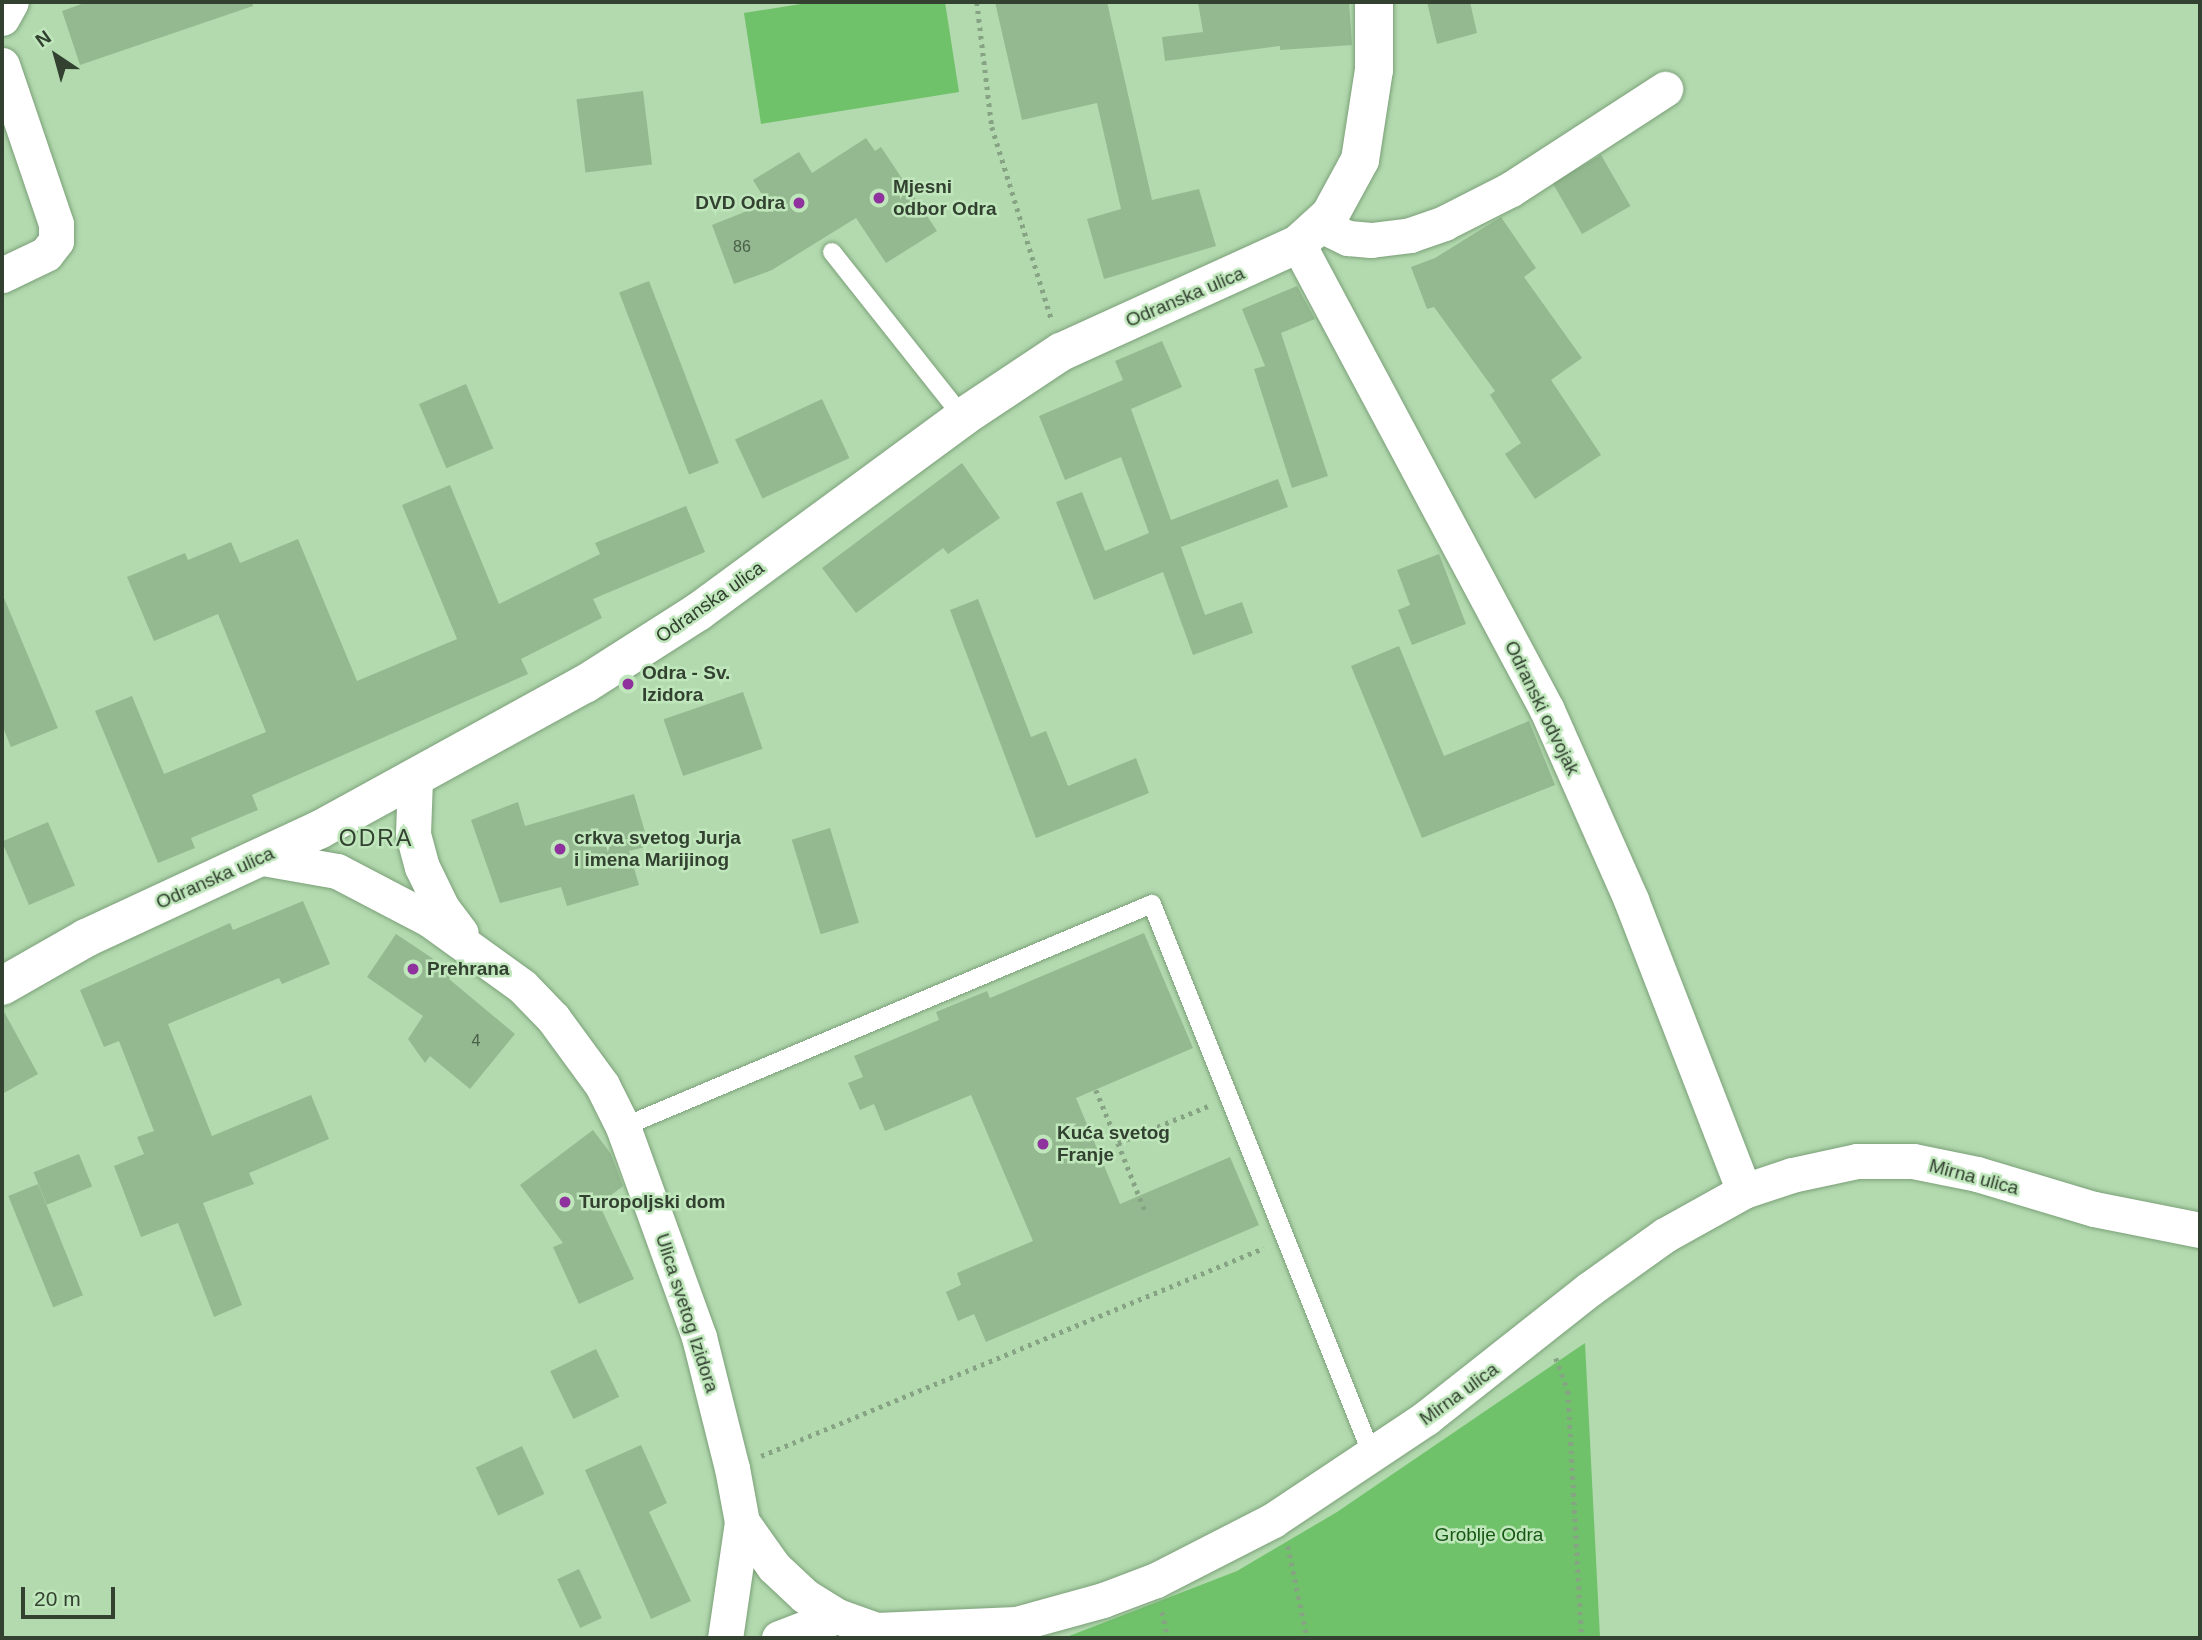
<!DOCTYPE html>
<html>
<head>
<meta charset="utf-8">
<style>
	body { margin:0 }
	#map { position:relative; width:2202px; height:1640px; overflow:hidden; background:#b3d9af; font-family:Arial,sans-serif }
	div>[style] { position:absolute }
	.green>* { inset:0; background:#70c26a }
	.building>* { inset:0; background:#94b990; transform-origin:0 0 }
	.path>* { height:4.5px; margin-top:-2.25px; transform-origin:0; background:repeating-linear-gradient(90deg,#86a483 0 3.5px,transparent 0 8.5px) }
	.roads { filter:drop-shadow(0 0 2px #7ba078) drop-shadow(0 0 2px #7ba078) }
	.lane>* { height:18px; margin:-9px; padding:0 9px; transform-origin:9px; border-radius:9px; background:#fff }
	.street>* { height:35px; margin:-17.5px; padding:0 17.5px; transform-origin:17.5px; border-radius:17.5px; background:#fff }
	.secondary>* { height:38px; margin:-19px; padding:0 19px; transform-origin:19px; border-radius:19px; background:#fff }
	.dots>* { width:19px; height:19px; translate:-50% -50%; box-sizing:border-box; border:4px solid #c0e7bc; border-radius:50% }
	span { translate:-50% -50%; white-space:nowrap; text-align:center; line-height:1.15; -webkit-text-stroke:5px #c0e7bc; paint-order:stroke }
	.number-label { font-size:16px; color:#4a5f48 }
	.number-label span { -webkit-text-stroke-width:0 }
	.poi-label { font-size:19px; color:#324130; font-weight:700 }
	.left { translate:0 -50%; text-align:left }
	.right { translate:-100% -50%; text-align:right }
	.street-label { font-size:19px; color:#324130 }
	.park-label { font-size:19px; color:#175714 }
	.quarter-label { font-size:23px; color:#324130; letter-spacing:2px }
	.frame { position:absolute; inset:0; border:4px solid #324130; pointer-events:none }
	.north { position:absolute; left:21px; top:21px; width:70px; height:70px; -webkit-text-stroke:5px #c0e7bc; paint-order:stroke; rotate:324deg; font-size:19px; font-weight:700; line-height:28px; text-align:center; color:#324130 }
	.north::after { content:''; display:block; margin:auto; width:24px; height:32px; background:#324130; clip-path:polygon(50% 0,100% 100%,50% 72%,0 100%) }
	.scale { position:absolute; left:21px; top:1587px; width:94px; height:32px; box-sizing:border-box; border:4px solid #324130; border-top:0; padding-left:9px; font-size:21px; line-height:24px; white-space:nowrap; color:#324130; -webkit-text-stroke:5px #c0e7bc; paint-order:stroke }
</style>
</head>
<body>
<div id="map">
	<div class="green">
		<div style="clip-path:polygon(813px 2px,945px 2px,959px 92px,761px 124px,744px 13px)"></div>
		<div style="clip-path:polygon(1585px 1343px,1600px 1638px,1064px 1638px,1237px 1571px,1337px 1512px)"></div>
	</div>
	<div class="building">
		<div style="clip-path:polygon(87px 2px,252px 2px,253px 6px,80px 65px,62px 11px)"></div>
		<div style="clip-path:polygon(995px 2px,1107px 2px,1152px 200px,1199px 189px,1216px 246px,1104px 279px,1087px 219px,1121px 209px,1097px 103px,1022px 120px)"></div>
		<div style="clip-path:polygon(1198px 2px,1349px 2px,1352px 45px,1280px 50px,1280px 46px,1165px 61px,1162px 37px,1203px 32px)"></div>
		<div style="clip-path:polygon(1427px 2px,1470px 2px,1477px 33px,1437px 44px)"></div>
		<div style="left:643px;top:91px;width:74px;height:67px;rotate:83deg"></div>
		<div style="clip-path:polygon(866px 138px,875px 151px,881px 147px,937px 231px,886px 263px,856px 218px,772px 270px,734px 284px,712px 225px,767px 203px,753px 180px,799px 152px,812px 173px)"></div>
		<div style="left:1601px;top:155px;width:59px;height:56px;rotate:60deg"></div>
		<div style="clip-path:polygon(1501px 217px,1536px 268px,1524px 277px,1582px 358px,1551px 380px,1601px 455px,1535px 499px,1505px 454px,1521px 443px,1490px 395px,1495px 391px,1434px 307px,1427px 309px,1411px 267px,1435px 258px)"></div>
		<div style="left:649px;top:281px;width:195px;height:32px;rotate:69deg"></div>
		<div style="clip-path:polygon(1297px 286px,1315px 319px,1281px 333px,1328px 476px,1292px 488px,1254px 369px,1265px 366px,1242px 309px)"></div>
		<div style="clip-path:polygon(1162px 341px,1182px 387px,1131px 409px,1171px 520px,1278px 479px,1288px 507px,1181px 547px,1205px 615px,1242px 602px,1253px 633px,1193px 655px,1163px 572px,1094px 600px,1056px 502px,1082px 492px,1105px 551px,1149px 533px,1121px 457px,1065px 480px,1039px 416px,1123px 380px,1115px 361px)"></div>
		<div style="left:466px;top:384px;width:70px;height:51px;rotate:67deg"></div>
		<div style="left:822px;top:399px;width:65px;height:96px;rotate:65deg"></div>
		<div style="clip-path:polygon(962px 463px,1000px 518px,948px 554px,943px 548px,856px 613px,822px 568px)"></div>
		<div style="clip-path:polygon(450px 485px,499px 604px,600px 554px,595px 543px,686px 506px,705px 552px,593px 599px,602px 618px,521px 659px,528px 674px,252px 795px,258px 810px,191px 838px,195px 848px,158px 863px,95px 711px,132px 696px,164px 774px,266px 732px,218px 614px,154px 641px,127px 577px,185px 553px,188px 560px,231px 542px,240px 563px,298px 539px,357px 681px,457px 639px,402px 505px)"></div>
		<div style="clip-path:polygon(1439px 554px,1466px 624px,1412px 645px,1398px 610px,1410px 605px,1397px 570px)"></div>
		<div style="clip-path:polygon(2px 593px,58px 728px,11px 747px,2px 725px)"></div>
		<div style="clip-path:polygon(978px 599px,1031px 737px,1046px 731px,1068px 786px,1136px 758px,1149px 793px,1036px 838px,950px 610px)"></div>
		<div style="clip-path:polygon(1399px 646px,1444px 756px,1529px 721px,1555px 785px,1422px 838px,1351px 666px)"></div>
		<div style="left:743px;top:692px;width:60px;height:84px;rotate:71deg"></div>
		<div style="clip-path:polygon(634px 794px,649px 846px,629px 851px,639px 885px,567px 906px,561px 887px,500px 903px,471px 820px,518px 802px,525px 826px)"></div>
		<div style="left:48px;top:822px;width:69px;height:50px;rotate:67deg"></div>
		<div style="left:830px;top:828px;width:99px;height:40px;rotate:73deg"></div>
		<div style="clip-path:polygon(303px 901px,330px 964px,282px 984px,279px 978px,168px 1024px,212px 1136px,311px 1095px,329px 1139px,249px 1173px,254px 1184px,203px 1203px,242px 1305px,214px 1317px,178px 1223px,141px 1237px,114px 1166px,144px 1154px,137px 1137px,154px 1131px,119px 1041px,104px 1047px,80px 990px,230px 923px,233px 930px)"></div>
		<div style="clip-path:polygon(1144px 933px,1193px 1048px,1076px 1098px,1120px 1204px,1230px 1157px,1259px 1225px,986px 1342px,974px 1314px,958px 1321px,946px 1292px,961px 1285px,957px 1273px,1033px 1241px,971px 1095px,885px 1131px,874px 1104px,860px 1110px,848px 1083px,863px 1077px,854px 1056px,939px 1020px,936px 1012px,987px 991px,990px 998px)"></div>
		<div style="clip-path:polygon(396px 934px,453px 972px,449px 979px,515px 1034px,470px 1089px,430px 1056px,425px 1063px,408px 1039px,423px 1016px,367px 977px)"></div>
		<div style="clip-path:polygon(2px 1008px,38px 1074px,2px 1094px)"></div>
		<div style="clip-path:polygon(593px 1130px,611px 1154px,623px 1186px,599px 1204px,634px 1279px,579px 1304px,553px 1247px,563px 1243px,520px 1185px)"></div>
		<div style="left:79px;top:1154px;width:35px;height:49px;rotate:68deg"></div>
		<div style="left:38px;top:1184px;width:120px;height:32px;rotate:68deg"></div>
		<div style="left:596px;top:1349px;width:53px;height:51px;rotate:64deg"></div>
		<div style="clip-path:polygon(641px 1445px,667px 1503px,649px 1512px,691px 1601px,651px 1619px,585px 1470px)"></div>
		<div style="left:522px;top:1446px;width:53px;height:51px;rotate:65deg"></div>
		<div style="left:579px;top:1569px;width:54px;height:24px;rotate:65deg"></div>
	</div>
	<div class="path">
		<div style="left:977px;top:2px;width:126px;rotate:83.2deg"></div>
		<div style="left:992px;top:127px;width:203px;rotate:72.8deg"></div>
		<div style="left:1096px;top:1090px;width:57px;rotate:67.5deg"></div>
		<div style="left:1118px;top:1143px;width:97px;rotate:-22.3deg"></div>
		<div style="left:1118px;top:1143px;width:73px;rotate:68.3deg"></div>
		<div style="left:1556px;top:1358px;width:35px;rotate:70deg"></div>
		<div style="left:1568px;top:1391px;width:247px;rotate:86.8deg"></div>
		<div style="left:761px;top:1456px;width:544px;rotate:-22.47deg"></div>
		<div style="left:1288px;top:1546px;width:94px;rotate:78.3deg"></div>
		<div style="left:1162px;top:1612px;width:27px;rotate:77deg"></div>
	</div>
	<div class="roads">
		<div class="lane">
			<div style="left:832px;top:252px;width:211px;rotate:51.6deg"></div>
			<div style="left:623px;top:1127px;width:574px;rotate:-22.86deg"></div>
			<div style="left:1152px;top:904px;width:593px;rotate:68.23deg"></div>
		</div>
		<div class="street">
			<div style="left:2px;top:18px;width:18px;rotate:-61deg"></div>
			<div style="left:2px;top:65px;width:168px;rotate:71.2deg"></div>
			<div style="left:56px;top:224px;width:17px;rotate:90deg"></div>
			<div style="left:56px;top:241px;width:16px;rotate:128deg"></div>
			<div style="left:46px;top:254px;width:49px;rotate:154.5deg"></div>
			<div style="left:1321px;top:225px;width:30px;rotate:26deg"></div>
			<div style="left:1348px;top:238px;width:23px;rotate:5deg"></div>
			<div style="left:1371px;top:240px;width:39px;rotate:-7deg"></div>
			<div style="left:1410px;top:235px;width:36px;rotate:-19deg"></div>
			<div style="left:1444px;top:223px;width:75px;rotate:-26.9deg"></div>
			<div style="left:1511px;top:189px;width:184px;rotate:-33deg"></div>
			<div style="left:1298px;top:244px;width:528px;rotate:61.88deg"></div>
			<div style="left:1547px;top:710px;width:208px;rotate:66.1deg"></div>
			<div style="left:1631px;top:900px;width:312px;rotate:68.8deg"></div>
			<div style="left:415px;top:779px;width:55px;rotate:92.1deg"></div>
			<div style="left:413px;top:834px;width:34px;rotate:75deg"></div>
			<div style="left:422px;top:867px;width:46px;rotate:64deg"></div>
			<div style="left:442px;top:908px;width:31px;rotate:53deg"></div>
			<div style="left:263px;top:858px;width:75px;rotate:10deg"></div>
			<div style="left:337px;top:871px;width:104px;rotate:27.6deg"></div>
			<div style="left:429px;top:919px;width:115px;rotate:35.8deg"></div>
			<div style="left:522px;top:986px;width:45px;rotate:45.9deg"></div>
			<div style="left:553px;top:1018px;width:83px;rotate:53.8deg"></div>
			<div style="left:602px;top:1085px;width:47px;rotate:63.4deg"></div>
			<div style="left:623px;top:1127px;width:223px;rotate:70.1deg"></div>
			<div style="left:699px;top:1337px;width:135px;rotate:75.9deg"></div>
			<div style="left:732px;top:1468px;width:55px;rotate:79.5deg"></div>
			<div style="left:742px;top:1522px;width:117px;rotate:98.3deg"></div>
			<div style="left:742px;top:1522px;width:55px;rotate:54.6deg"></div>
			<div style="left:774px;top:1567px;width:42px;rotate:43.1deg"></div>
			<div style="left:805px;top:1596px;width:38px;rotate:32deg"></div>
			<div style="left:837px;top:1616px;width:41px;rotate:19.7deg"></div>
			<div style="left:876px;top:1630px;width:140px;rotate:-2.5deg"></div>
			<div style="left:1016px;top:1624px;width:90px;rotate:-15.4deg"></div>
			<div style="left:1103px;top:1600px;width:57px;rotate:-20.7deg"></div>
			<div style="left:1156px;top:1580px;width:131px;rotate:-27.1deg"></div>
			<div style="left:1273px;top:1520px;width:184px;rotate:-33.7deg"></div>
			<div style="left:1426px;top:1418px;width:206px;rotate:-38.3deg"></div>
			<div style="left:1588px;top:1290px;width:95px;rotate:-35.5deg"></div>
			<div style="left:1665px;top:1235px;width:90px;rotate:-29.1deg"></div>
			<div style="left:1744px;top:1191px;width:51px;rotate:-18.4deg"></div>
			<div style="left:1792px;top:1175px;width:66px;rotate:-12.2deg"></div>
			<div style="left:1857px;top:1161px;width:56px"></div>
			<div style="left:1913px;top:1161px;width:65px;rotate:11.5deg"></div>
			<div style="left:1977px;top:1174px;width:122px;rotate:16.7deg"></div>
			<div style="left:2094px;top:1209px;width:108px;rotate:11.2deg"></div>
			<div style="left:779px;top:1638px;width:62px;rotate:-20.8deg"></div>
		</div>
		<div class="secondary">
			<div style="left:2px;top:986px;width:97px;rotate:-29.7deg"></div>
			<div style="left:86px;top:938px;width:257px;rotate:-24.9deg"></div>
			<div style="left:319px;top:830px;width:303px;rotate:-28.8deg"></div>
			<div style="left:585px;top:684px;width:134px;rotate:-32.5deg"></div>
			<div style="left:698px;top:612px;width:329px;rotate:-36.3deg"></div>
			<div style="left:963px;top:417px;width:118px;rotate:-33.6deg"></div>
			<div style="left:1061px;top:352px;width:260px;rotate:-24.5deg"></div>
			<div style="left:1298px;top:244px;width:43px;rotate:-42.2deg"></div>
			<div style="left:1330px;top:215px;width:63px;rotate:-61.4deg"></div>
			<div style="left:1360px;top:160px;width:91px;rotate:-81.2deg"></div>
			<div style="left:1374px;top:70px;width:68px;rotate:-90deg"></div>
		</div>
	</div>
	<div class="dots">
		<div style="left:879px;top:198px;background:#8f329d"></div>
		<div style="left:799px;top:203px;background:#8f329d"></div>
		<div style="left:628px;top:684px;background:#8f329d"></div>
		<div style="left:560px;top:849px;background:#8f329d"></div>
		<div style="left:413px;top:969px;background:#8f329d"></div>
		<div style="left:1043px;top:1144px;background:#8f329d"></div>
		<div style="left:565px;top:1202px;background:#8f329d"></div>
	</div>
	<div class="number-label">
		<span style="left:742px;top:247px">86</span>
		<span style="left:476px;top:1041px">4</span>
	</div>
	<div class="poi-label">
		<span class="left" style="left:893px;top:198px">Mjesni<br>odbor Odra</span>
		<span class="right" style="left:785px;top:203px">DVD Odra</span>
		<span class="left" style="left:642px;top:684px">Odra - Sv.<br>Izidora</span>
		<span class="left" style="left:574px;top:849px">crkva svetog Jurja<br>i imena Marijinog</span>
		<span class="left" style="left:427px;top:969px">Prehrana</span>
		<span class="left" style="left:1057px;top:1144px">Kuća svetog<br>Franje</span>
		<span class="left" style="left:579px;top:1202px">Turopoljski dom</span>
	</div>
	<div class="street-label">
		<span style="left:1185px;top:297px;rotate:-23deg">Odranska ulica</span>
		<span style="left:710px;top:602px;rotate:-35deg">Odranska ulica</span>
		<span style="left:1542px;top:708px;rotate:64deg">Odranski odvojak</span>
		<span style="left:215px;top:878px;rotate:-24deg">Odranska ulica</span>
		<span style="left:1974px;top:1177px;rotate:15deg">Mirna ulica</span>
		<span style="left:687px;top:1313px;rotate:72deg">Ulica svetog Izidora</span>
		<span style="left:1459px;top:1394px;rotate:-36deg">Mirna ulica</span>
	</div>
	<div class="park-label">
		<span style="left:1489px;top:1535px">Groblje Odra</span>
	</div>
	<div class="quarter-label">
		<span style="left:376px;top:838px">ODRA</span>
	</div>
	<div class="frame"></div>
	<div class="north">N</div>
	<div class="scale">20 m</div>
</div>
</body>
</html>
